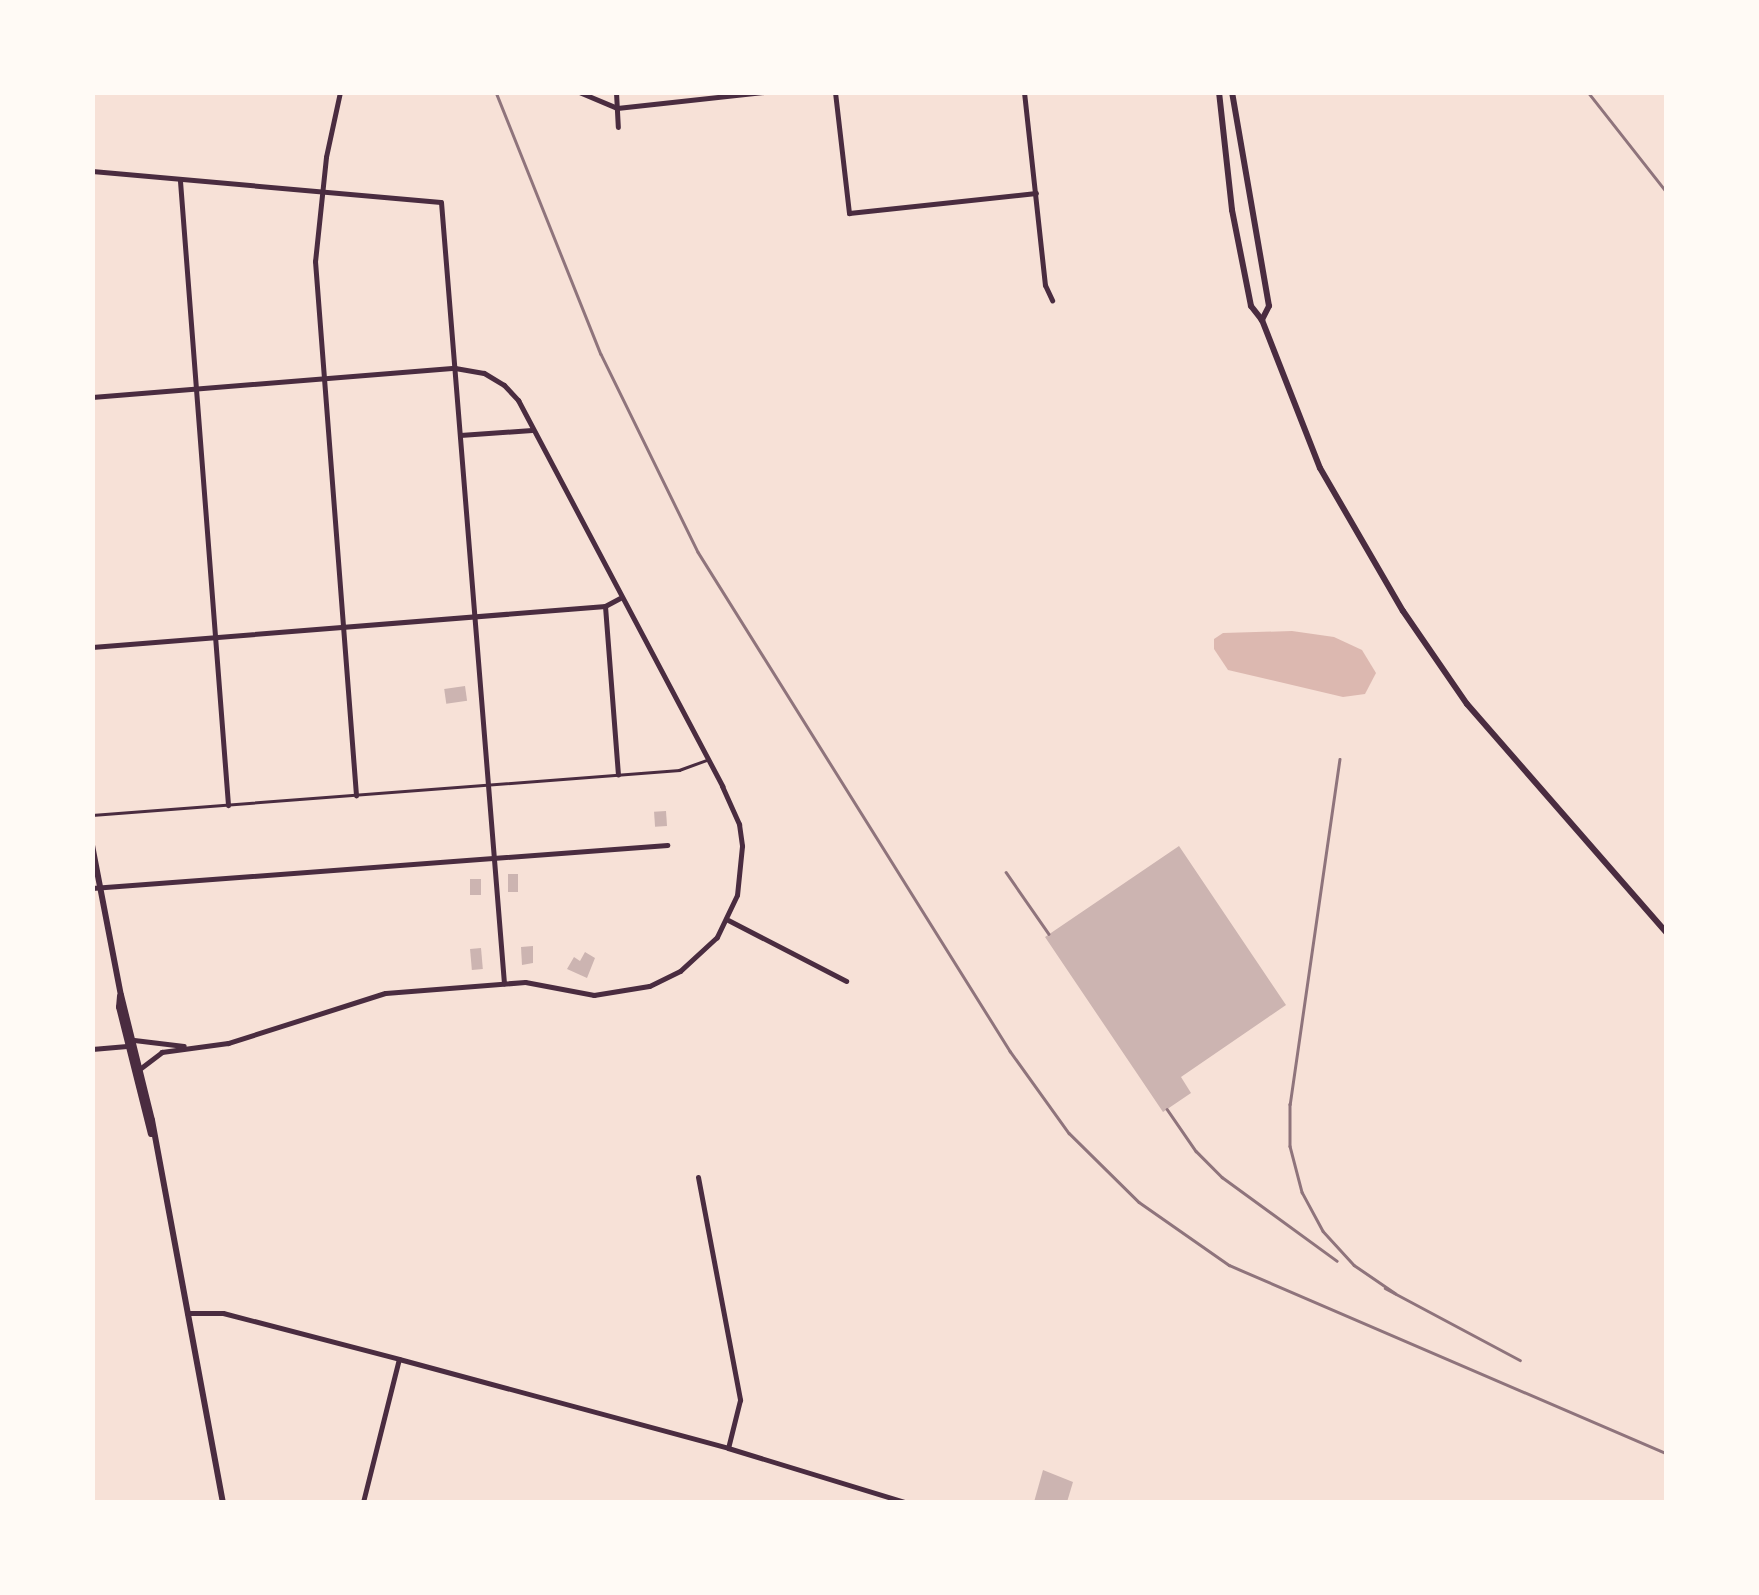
<!DOCTYPE html>
<html>
<head>
<meta charset="utf-8">
<style>
	body { margin:0 }
	#map { position:relative; width:1759px; height:1595px; overflow:hidden; background:#f7e1d7; font-family:"Titillium Web",sans-serif }
	div>[style] { position:absolute }
	.water>* { inset:0; background:#dcb8b0 }
	.building>* { inset:0; background:#ccb4b1; transform-origin:0 0 }
	.service>* { height:2.5px; margin:-1.25px; padding:0 1.25px; transform-origin:1.25px; border-radius:1.25px; background:#4a2c40 }
	.minor>* { height:5px; margin:-2.5px; padding:0 2.5px; transform-origin:2.5px; border-radius:2.5px; background:#4a2c40 }
	.tertiary>* { height:6px; margin:-3px; padding:0 3px; transform-origin:3px; border-radius:3px; background:#4a2c40 }
	.secondary>* { height:6px; margin:-3px; padding:0 3px; transform-origin:3px; border-radius:3px; background:#4a2c40 }
	.rail>* { height:2.5px; margin:-1.25px; padding:0 1.25px; transform-origin:1.25px; border-radius:1.25px; background:#8f747c }
	span { translate:-50% -50%; white-space:nowrap; text-align:center; line-height:1.15; -webkit-text-stroke:8px #fffaf5; paint-order:stroke }
	.frame { position:absolute; inset:0; border:95px solid #fffaf5; pointer-events:none }
</style>
</head>
<body>
<div id="map">
	<div class="water">
		<div style="clip-path:polygon(1292px 631px,1334px 637px,1362px 650px,1376px 673px,1365px 694px,1343px 697px,1228px 670px,1214px 649px,1214px 639px,1223px 633px)"></div>
	</div>
	<div class="building">
		<div style="left:465px;top:686px;width:15px;height:21px;rotate:82deg"></div>
		<div style="left:666px;top:811px;width:15px;height:12px;rotate:86deg"></div>
		<div style="clip-path:polygon(1179px 846px,1286px 1005px,1181px 1077px,1191px 1093px,1163px 1112px,1045px 937px)"></div>
		<div style="left:508px;top:874px;width:10px;height:18px"></div>
		<div style="left:481px;top:879px;width:16px;height:11px;rotate:90deg"></div>
		<div style="clip-path:polygon(533px 946px,533px 963px,522px 965px,521px 947px)"></div>
		<div style="left:481px;top:948px;width:21px;height:11px;rotate:85deg"></div>
		<div style="clip-path:polygon(585px 952px,595px 958px,587px 978px,567px 969px,574px 957px,580px 961px)"></div>
		<div style="clip-path:polygon(1043px 1470px,1073px 1482px,1067px 1502px,1034px 1502px)"></div>
	</div>
	<div class="service">
		<div style="left:92px;top:815px;width:589px;rotate:-4.38deg"></div>
		<div style="left:679px;top:770px;width:30px;rotate:-20deg"></div>
	</div>
	<div class="minor">
		<div style="left:340px;top:92px;width:66px;rotate:102.2deg"></div>
		<div style="left:326px;top:157px;width:105px;rotate:96deg"></div>
		<div style="left:315px;top:261px;width:536px;rotate:85.61deg"></div>
		<div style="left:579px;top:92px;width:41px;rotate:22.8deg"></div>
		<div style="left:617px;top:108px;width:148px;rotate:-6.2deg"></div>
		<div style="left:616px;top:92px;width:35px;rotate:87deg"></div>
		<div style="left:835px;top:92px;width:122px;rotate:83.4deg"></div>
		<div style="left:849px;top:213px;width:188px;rotate:-6.1deg"></div>
		<div style="left:1024px;top:92px;width:194px;rotate:83.8deg"></div>
		<div style="left:1045px;top:285px;width:17px;rotate:65deg"></div>
		<div style="left:92px;top:171px;width:350px;rotate:5.1deg"></div>
		<div style="left:441px;top:202px;width:784px;rotate:85.39deg"></div>
		<div style="left:180px;top:181px;width:626px;rotate:85.6deg"></div>
		<div style="left:92px;top:397px;width:364px;rotate:-4.6deg"></div>
		<div style="left:455px;top:368px;width:29px;rotate:10deg"></div>
		<div style="left:484px;top:373px;width:23px;rotate:31deg"></div>
		<div style="left:504px;top:385px;width:21px;rotate:47deg"></div>
		<div style="left:518px;top:400px;width:437px;rotate:62.1deg"></div>
		<div style="left:722px;top:786px;width:42px;rotate:65.9deg"></div>
		<div style="left:739px;top:824px;width:22px;rotate:82deg"></div>
		<div style="left:742px;top:846px;width:49px;rotate:95.8deg"></div>
		<div style="left:737px;top:895px;width:47px;rotate:115.5deg"></div>
		<div style="left:717px;top:937px;width:50px;rotate:137.4deg"></div>
		<div style="left:680px;top:971px;width:34px;rotate:154deg"></div>
		<div style="left:649px;top:986px;width:56px;rotate:170.7deg"></div>
		<div style="left:594px;top:995px;width:70px;rotate:-169.3deg"></div>
		<div style="left:525px;top:982px;width:140px;rotate:175.5deg"></div>
		<div style="left:385px;top:993px;width:165px;rotate:162.3deg"></div>
		<div style="left:228px;top:1043px;width:67px;rotate:172.2deg"></div>
		<div style="left:162px;top:1052px;width:26px;rotate:143deg"></div>
		<div style="left:460px;top:435px;width:72px;rotate:-4deg"></div>
		<div style="left:605px;top:606px;width:169px;rotate:85.6deg"></div>
		<div style="left:92px;top:647px;width:515px;rotate:-4.57deg"></div>
		<div style="left:605px;top:606px;width:17px;rotate:-28deg"></div>
		<div style="left:92px;top:888px;width:577px;rotate:-4.28deg"></div>
		<div style="left:728px;top:920px;width:133px;rotate:27.3deg"></div>
		<div style="left:134px;top:1040px;width:50px;rotate:6.8deg"></div>
		<div style="left:92px;top:1049px;width:35px;rotate:-5deg"></div>
		<div style="left:698px;top:1177px;width:227px;rotate:79.3deg"></div>
		<div style="left:740px;top:1400px;width:49px;rotate:104deg"></div>
		<div style="left:187px;top:1313px;width:36px"></div>
		<div style="left:223px;top:1313px;width:182px;rotate:14.6deg"></div>
		<div style="left:399px;top:1359px;width:341px;rotate:15.1deg"></div>
		<div style="left:728px;top:1448px;width:185px;rotate:17deg"></div>
		<div style="left:363px;top:1502px;width:147px;rotate:-75.9deg"></div>
	</div>
	<div class="tertiary">
		<div style="left:92px;top:845px;width:153px;rotate:79.1deg"></div>
		<div style="left:121px;top:995px;width:129px;rotate:76.1deg"></div>
		<div style="left:152px;top:1120px;width:389px;rotate:79.5deg"></div>
		<div style="left:120px;top:996px;width:11px;rotate:95deg"></div>
		<div style="left:119px;top:1007px;width:131px;rotate:75.9deg"></div>
	</div>
	<div class="secondary">
		<div style="left:1219px;top:92px;width:119px;rotate:83.7deg"></div>
		<div style="left:1232px;top:210px;width:98px;rotate:78.8deg"></div>
		<div style="left:1251px;top:306px;width:18px;rotate:52deg"></div>
		<div style="left:1262px;top:320px;width:159px;rotate:68.6deg"></div>
		<div style="left:1320px;top:468px;width:165px;rotate:59.9deg"></div>
		<div style="left:1403px;top:611px;width:113px;rotate:55.5deg"></div>
		<div style="left:1467px;top:704px;width:303px;rotate:48.9deg"></div>
		<div style="left:1232px;top:92px;width:217px;rotate:80.2deg"></div>
		<div style="left:1269px;top:306px;width:16px;rotate:117deg"></div>
	</div>
	<div class="rail">
		<div style="left:496px;top:92px;width:282px;rotate:68.2deg"></div>
		<div style="left:601px;top:354px;width:220px;rotate:63.9deg"></div>
		<div style="left:698px;top:552px;width:589px;rotate:57.98deg"></div>
		<div style="left:1010px;top:1051px;width:101px;rotate:54.3deg"></div>
		<div style="left:1069px;top:1133px;width:98px;rotate:44.6deg"></div>
		<div style="left:1139px;top:1202px;width:110px;rotate:35deg"></div>
		<div style="left:1229px;top:1265px;width:476px;rotate:23.3deg"></div>
		<div style="left:1588px;top:92px;width:126px;rotate:51.8deg"></div>
		<div style="left:1340px;top:759px;width:349px;rotate:98.2deg"></div>
		<div style="left:1290px;top:1104px;width:42px;rotate:90deg"></div>
		<div style="left:1290px;top:1146px;width:48px;rotate:75.4deg"></div>
		<div style="left:1302px;top:1192px;width:44px;rotate:61.7deg"></div>
		<div style="left:1323px;top:1231px;width:46px;rotate:47.6deg"></div>
		<div style="left:1354px;top:1265px;width:50px;rotate:34.3deg"></div>
		<div style="left:1006px;top:872px;width:75px;rotate:55.3deg"></div>
		<div style="left:1167px;top:1109px;width:51px;rotate:55.4deg"></div>
		<div style="left:1196px;top:1151px;width:37px;rotate:45deg"></div>
		<div style="left:1222px;top:1177px;width:142px;rotate:36.1deg"></div>
		<div style="left:1385px;top:1288px;width:153px;rotate:28.1deg"></div>
	</div>
	<div class="frame"></div>
</div>
</body>
</html>
